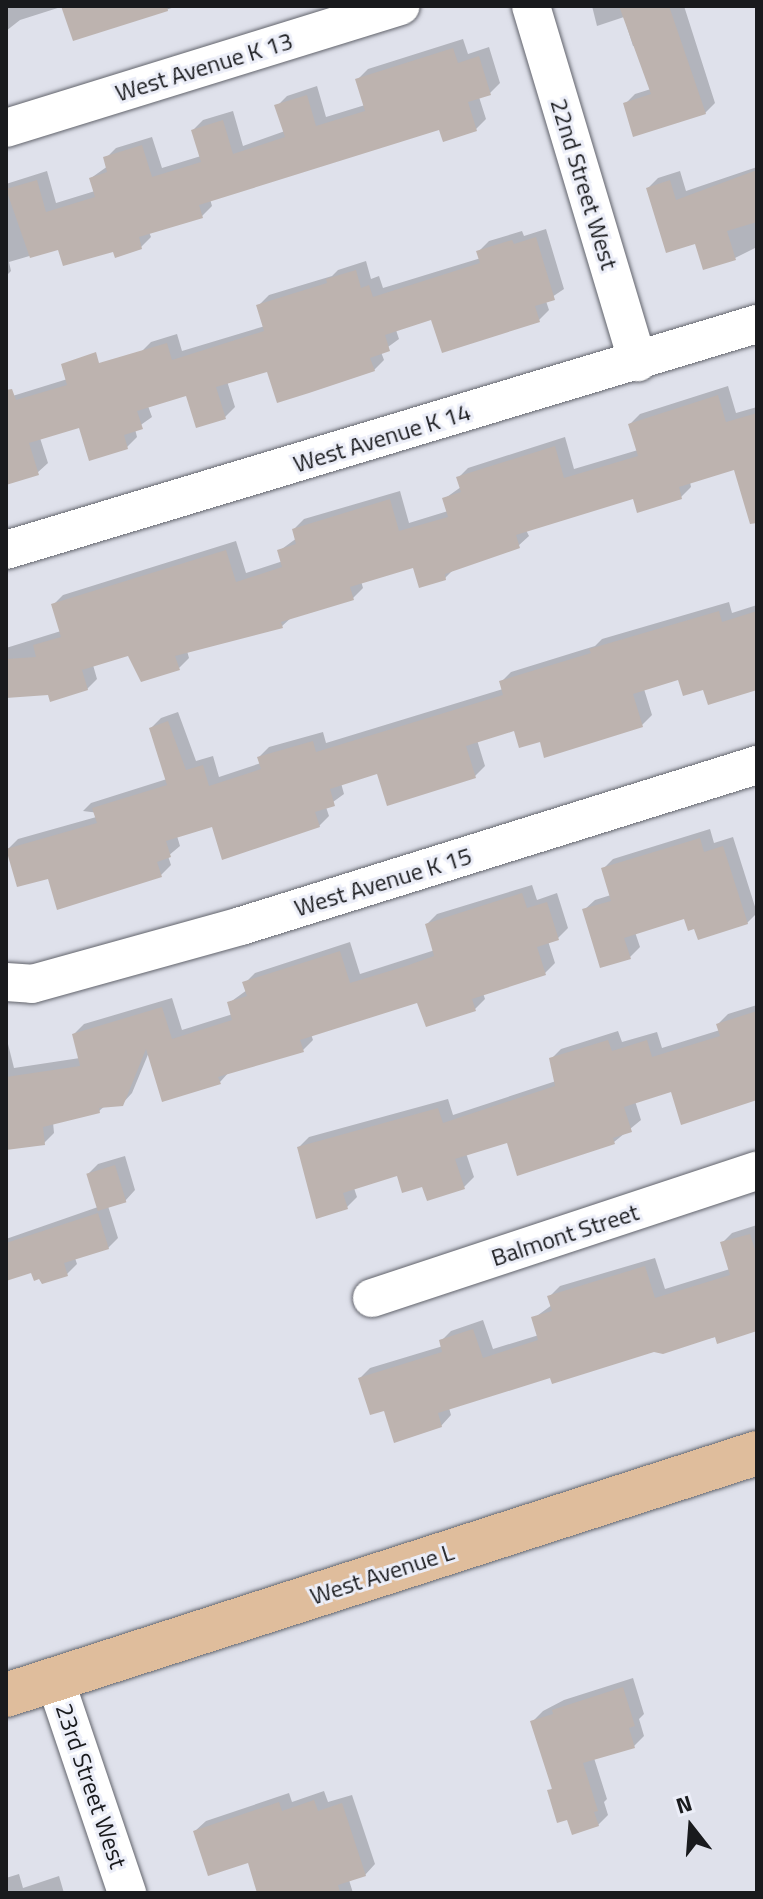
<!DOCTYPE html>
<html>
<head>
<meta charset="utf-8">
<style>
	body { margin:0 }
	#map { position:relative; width:763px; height:1899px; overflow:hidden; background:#dfe1eb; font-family:"Titillium Web",sans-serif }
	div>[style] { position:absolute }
	.shadow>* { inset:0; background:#0003 }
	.building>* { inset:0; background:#bdb3af; transform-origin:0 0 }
	.roads { filter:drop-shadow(0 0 2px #62646c) drop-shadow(0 0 2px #62646c) }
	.minor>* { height:38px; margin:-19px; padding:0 19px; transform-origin:19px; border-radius:19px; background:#fff }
	.primary>* { height:44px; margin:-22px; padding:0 22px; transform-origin:22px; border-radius:22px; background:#dfbd9c }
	span { translate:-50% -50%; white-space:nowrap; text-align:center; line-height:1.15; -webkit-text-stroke:6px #eceef8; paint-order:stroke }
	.street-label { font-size:24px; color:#191a1d }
	.frame { position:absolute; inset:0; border:8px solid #191a1d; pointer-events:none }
	.north { position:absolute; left:651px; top:1787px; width:80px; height:80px; -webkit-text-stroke:6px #eceef8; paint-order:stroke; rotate:343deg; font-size:22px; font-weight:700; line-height:32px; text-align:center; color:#191a1d }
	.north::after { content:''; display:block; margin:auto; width:28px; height:36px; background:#191a1d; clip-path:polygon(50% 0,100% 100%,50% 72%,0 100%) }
</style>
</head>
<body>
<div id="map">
	<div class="shadow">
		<div style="clip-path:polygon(6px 6px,178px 6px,74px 39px,64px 6px,20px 20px,6px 31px)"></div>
		<div style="clip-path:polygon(592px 6px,684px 6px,715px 103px,705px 113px,625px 104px,635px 94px,651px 89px,638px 46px,633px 46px,624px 17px,597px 26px)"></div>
		<div style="clip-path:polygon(463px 39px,468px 54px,489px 47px,500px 83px,490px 93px,479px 97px,486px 119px,476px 129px,440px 127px,210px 199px,212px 206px,202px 216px,149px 232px,151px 237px,141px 247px,60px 247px,9px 262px,11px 271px,6px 276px,6px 184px,47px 171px,56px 203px,95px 191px,91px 178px,108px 166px,106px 158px,116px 148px,152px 137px,162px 168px,201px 156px,193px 130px,203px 120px,233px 111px,243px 146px,285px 131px,277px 106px,287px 96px,317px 86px,326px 117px,365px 105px,358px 79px,368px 69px)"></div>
		<div style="clip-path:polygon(757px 167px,757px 247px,735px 258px,697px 242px,648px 188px,658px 178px,680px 171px,686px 191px)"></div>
		<div style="clip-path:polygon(546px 229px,564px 289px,546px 301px,549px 310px,539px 320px,433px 318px,396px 330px,399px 339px,381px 352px,384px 360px,374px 370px,269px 370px,227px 381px,235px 407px,225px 417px,188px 394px,148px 406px,152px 417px,135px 429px,137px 437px,127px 447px,80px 426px,40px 438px,48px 463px,37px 473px,6px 476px,6px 398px,142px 356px,141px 352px,151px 342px,177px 334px,182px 351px,265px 326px,258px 306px,269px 295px,332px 276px,338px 270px,366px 261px,371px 279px,379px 276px,383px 288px,481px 258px,479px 251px,489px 241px,522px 231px,524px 236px)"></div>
		<div style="clip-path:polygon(728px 386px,736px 413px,757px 407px,757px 493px,736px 467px,690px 482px,691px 487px,681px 497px,634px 497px,526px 530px,529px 536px,518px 546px,454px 569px,445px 578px,414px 565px,361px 581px,363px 588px,353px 598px,292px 617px,282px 626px,187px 651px,189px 658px,179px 668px,129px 654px,93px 665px,97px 679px,87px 689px,6px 696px,6px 648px,61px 631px,53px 605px,63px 595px,236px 541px,246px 573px,283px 561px,279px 551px,297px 538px,294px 529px,304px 519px,400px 491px,409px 523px,448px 511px,444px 499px,461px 487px,458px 478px,468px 468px,565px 437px,574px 469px,638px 450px,630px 424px,640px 414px)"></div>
		<div style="clip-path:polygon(729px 602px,732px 613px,757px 605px,757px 688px,704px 687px,679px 678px,644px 689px,652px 715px,642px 725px,541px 739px,515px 729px,477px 740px,485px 766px,475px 776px,379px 771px,341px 783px,344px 794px,326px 807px,329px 816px,319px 826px,213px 825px,177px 836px,180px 846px,168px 856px,171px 865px,161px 875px,49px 876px,8px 849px,18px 839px,107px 814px,83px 811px,91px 803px,167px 779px,151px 728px,161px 718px,178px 712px,196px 761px,213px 756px,219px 777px,261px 763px,259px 757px,269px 747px,323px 732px,326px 743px,503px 689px,501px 682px,511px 672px,595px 646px,602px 639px)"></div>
		<div style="clip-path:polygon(710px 829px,714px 843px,733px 837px,757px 913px,747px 923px,685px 916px,635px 932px,640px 947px,630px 957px,584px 910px,595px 900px,611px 895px,603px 869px,613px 859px)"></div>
		<div style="clip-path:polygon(532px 885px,537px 900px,557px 893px,568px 928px,558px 938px,548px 941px,555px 963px,545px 973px,483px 993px,485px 999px,475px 1009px,418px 1000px,311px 1034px,313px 1040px,303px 1050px,230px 1071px,220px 1082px,149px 1052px,132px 1093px,122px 1104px,106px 1105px,99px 1111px,53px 1122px,54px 1133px,44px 1143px,6px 1140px,6px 1036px,14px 1068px,80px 1058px,74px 1034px,84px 1024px,172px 998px,182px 1030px,233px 1014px,229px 1003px,247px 990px,245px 983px,255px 973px,350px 942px,360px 974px,435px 950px,427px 924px,437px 914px)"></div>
		<div style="clip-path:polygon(757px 1005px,757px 1098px,672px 1090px,635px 1101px,641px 1120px,614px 1142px,508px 1141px,466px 1153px,474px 1177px,464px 1187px,423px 1185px,398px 1173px,354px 1188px,357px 1197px,347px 1207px,299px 1147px,309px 1137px,448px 1099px,453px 1115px,556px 1081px,551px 1059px,561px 1049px,618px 1031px,622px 1042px,657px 1032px,662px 1048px,720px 1030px,718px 1024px,728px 1014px)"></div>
		<div style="clip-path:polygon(125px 1156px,135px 1190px,125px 1201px,108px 1206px,118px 1238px,108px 1248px,75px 1258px,77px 1264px,67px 1274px,33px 1271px,6px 1276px,6px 1239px,98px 1207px,88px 1174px,98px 1164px)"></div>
		<div style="clip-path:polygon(757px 1225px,757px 1327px,551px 1376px,449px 1408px,451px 1415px,441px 1426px,385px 1409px,360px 1378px,370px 1368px,443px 1346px,441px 1341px,451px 1331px,483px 1320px,493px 1349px,539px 1335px,534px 1318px,552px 1305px,550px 1296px,560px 1286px,655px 1258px,665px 1289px,730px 1269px,722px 1243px,732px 1233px)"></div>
		<div style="clip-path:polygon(633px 1678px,644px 1714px,639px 1719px,644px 1736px,634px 1746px,594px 1758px,607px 1799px,604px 1802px,608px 1815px,598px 1825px,569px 1817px,550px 1791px,553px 1787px,533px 1721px,543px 1711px,564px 1700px)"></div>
		<div style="clip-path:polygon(324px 1791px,328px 1802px,352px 1795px,375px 1864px,365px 1875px,349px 1880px,353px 1893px,260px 1893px,249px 1860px,195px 1831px,206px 1821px,289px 1793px,292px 1802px)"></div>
		<div style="clip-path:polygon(19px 1874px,23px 1888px,59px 1876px,64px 1893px,6px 1893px,6px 1878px)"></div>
	</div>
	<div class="building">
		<div style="clip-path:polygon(61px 6px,167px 6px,168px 11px,73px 41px)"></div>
		<div style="clip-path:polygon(619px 6px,669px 6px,706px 114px,633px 137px,623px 103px,651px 94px)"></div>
		<div style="clip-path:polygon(453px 48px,458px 63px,479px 56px,491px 95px,468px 102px,477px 131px,443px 142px,439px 130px,199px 205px,203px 218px,139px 237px,142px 249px,115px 258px,113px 252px,63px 266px,58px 250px,30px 258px,6px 189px,37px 180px,46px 212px,95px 197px,89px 178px,107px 172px,103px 157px,142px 145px,152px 177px,201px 162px,191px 130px,223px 120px,233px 154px,285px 137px,274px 105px,307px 95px,316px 126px,365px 111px,355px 79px)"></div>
		<div style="clip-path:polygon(757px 170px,757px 222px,727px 231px,736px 260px,703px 270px,695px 244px,666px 253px,646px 188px,670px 180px,676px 200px)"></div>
		<div style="clip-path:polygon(536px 237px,555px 300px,535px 306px,540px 322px,442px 353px,431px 320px,385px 335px,390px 351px,370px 358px,375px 371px,309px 393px,277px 403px,267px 372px,216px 387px,226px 419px,196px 428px,186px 396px,137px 411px,143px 429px,124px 435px,128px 449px,89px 461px,79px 428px,29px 443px,39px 475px,6px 485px,6px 390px,12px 389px,16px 400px,67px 385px,61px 364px,96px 352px,99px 363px,167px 343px,172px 360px,264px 331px,256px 305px,327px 283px,326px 279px,356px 270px,361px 288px,369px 285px,373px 297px,480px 263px,476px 251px,512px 240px,514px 244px)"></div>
		<div style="clip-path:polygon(718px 395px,726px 422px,757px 413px,757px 523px,750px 524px,734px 470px,679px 487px,682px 499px,637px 513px,633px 499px,516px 535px,520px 548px,445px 574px,446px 580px,419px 588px,413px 568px,350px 587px,354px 600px,281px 622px,283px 628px,175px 656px,180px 670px,141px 682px,128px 656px,82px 670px,88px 690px,50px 702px,48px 695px,6px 698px,6px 659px,36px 657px,33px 645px,61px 637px,51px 604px,226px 550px,236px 582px,282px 567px,277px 550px,296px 544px,292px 529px,390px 499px,399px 531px,448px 517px,442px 498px,461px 492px,456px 477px,555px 446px,564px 478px,638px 456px,628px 424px)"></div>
		<div style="clip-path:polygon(719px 611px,722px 622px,757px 611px,757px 690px,708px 705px,703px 690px,683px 696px,678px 680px,633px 694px,643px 727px,544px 758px,540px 742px,519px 748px,514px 731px,466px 746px,476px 778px,387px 806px,377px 774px,330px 789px,335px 806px,315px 812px,320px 827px,222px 860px,212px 827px,166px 841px,171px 857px,157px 862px,162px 877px,57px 910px,48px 879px,17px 887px,6px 849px,97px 823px,92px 808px,167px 785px,149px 728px,168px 721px,186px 770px,203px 765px,209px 786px,261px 769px,257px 757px,313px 741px,316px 752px,503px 695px,499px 681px,591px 653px,589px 649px)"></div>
		<div style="clip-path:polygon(700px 838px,704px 852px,723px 846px,748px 924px,698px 940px,694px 929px,688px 931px,684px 919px,624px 938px,631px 959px,600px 968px,582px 909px,611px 901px,601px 868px)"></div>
		<div style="clip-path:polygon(522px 893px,527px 908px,547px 902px,559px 940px,537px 947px,546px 975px,472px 999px,476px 1011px,426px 1027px,417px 1003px,300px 1040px,304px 1052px,218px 1077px,221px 1084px,162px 1102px,146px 1049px,123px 1106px,99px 1108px,100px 1113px,43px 1127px,45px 1145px,6px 1150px,6px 1077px,80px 1066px,72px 1034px,162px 1007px,172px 1039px,232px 1020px,227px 1002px,247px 996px,242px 982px,340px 951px,350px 983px,406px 966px,434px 956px,425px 924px)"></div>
		<div style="clip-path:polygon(757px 1011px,757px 1100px,681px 1125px,671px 1092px,624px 1107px,632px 1132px,613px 1138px,615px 1144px,517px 1176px,507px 1143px,455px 1159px,465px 1189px,427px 1201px,422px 1187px,402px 1193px,397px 1176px,343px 1193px,348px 1209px,316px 1219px,297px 1147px,438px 1108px,443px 1123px,555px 1086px,549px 1058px,608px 1040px,612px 1051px,647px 1040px,652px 1057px,720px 1036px,716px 1024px)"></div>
		<div style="left:115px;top:1165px;width:39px;height:30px;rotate:73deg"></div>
		<div style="clip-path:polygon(98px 1213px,109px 1249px,64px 1263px,68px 1276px,42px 1284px,39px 1279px,34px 1281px,31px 1273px,6px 1281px,6px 1243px)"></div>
		<div style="clip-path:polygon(750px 1234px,757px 1256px,757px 1331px,717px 1344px,715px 1337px,663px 1354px,654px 1352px,552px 1384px,550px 1378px,438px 1413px,442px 1427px,394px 1443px,384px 1411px,370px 1415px,358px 1378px,442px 1352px,439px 1340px,473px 1329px,483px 1358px,538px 1340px,531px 1317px,552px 1311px,547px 1296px,645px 1266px,655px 1298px,730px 1275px,720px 1242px)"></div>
		<div style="clip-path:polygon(623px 1687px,635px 1726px,629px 1728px,635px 1748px,583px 1763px,598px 1811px,594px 1812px,599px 1826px,572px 1835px,567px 1820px,557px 1823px,547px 1790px,552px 1789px,530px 1721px,553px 1714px,552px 1710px)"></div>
		<div style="clip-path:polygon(314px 1800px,318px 1811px,342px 1803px,366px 1876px,338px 1885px,340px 1893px,257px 1893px,248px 1863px,208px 1876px,193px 1831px,279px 1802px,282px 1811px)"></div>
	</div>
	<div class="roads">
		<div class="minor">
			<div style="left:531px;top:6px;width:372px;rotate:73.3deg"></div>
			<div style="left:6px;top:128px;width:413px;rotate:-17.2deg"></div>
			<div style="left:6px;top:550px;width:784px;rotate:-16.75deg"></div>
			<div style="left:6px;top:982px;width:26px;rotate:4deg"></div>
			<div style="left:32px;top:984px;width:217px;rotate:-15.5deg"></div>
			<div style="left:241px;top:926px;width:541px;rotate:-17.33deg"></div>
			<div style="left:372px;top:1298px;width:405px;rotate:-18.3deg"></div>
			<div style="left:55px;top:1680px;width:225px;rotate:71.3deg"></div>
		</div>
		<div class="primary">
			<div style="left:6px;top:1695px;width:789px;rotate:-17.86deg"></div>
		</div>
	</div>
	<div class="street-label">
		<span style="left:204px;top:67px;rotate:-17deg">West Avenue K 13</span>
		<span style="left:584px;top:184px;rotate:73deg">22nd Street West</span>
		<span style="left:382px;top:438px;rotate:-17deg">West Avenue K 14</span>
		<span style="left:383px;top:882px;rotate:-17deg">West Avenue K 15</span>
		<span style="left:565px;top:1235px;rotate:-18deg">Balmont Street</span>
		<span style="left:382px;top:1574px;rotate:-18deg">West Avenue L</span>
		<span style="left:91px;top:1786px;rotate:71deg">23rd Street West</span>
	</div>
	<div class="frame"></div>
	<div class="north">N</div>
</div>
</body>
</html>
